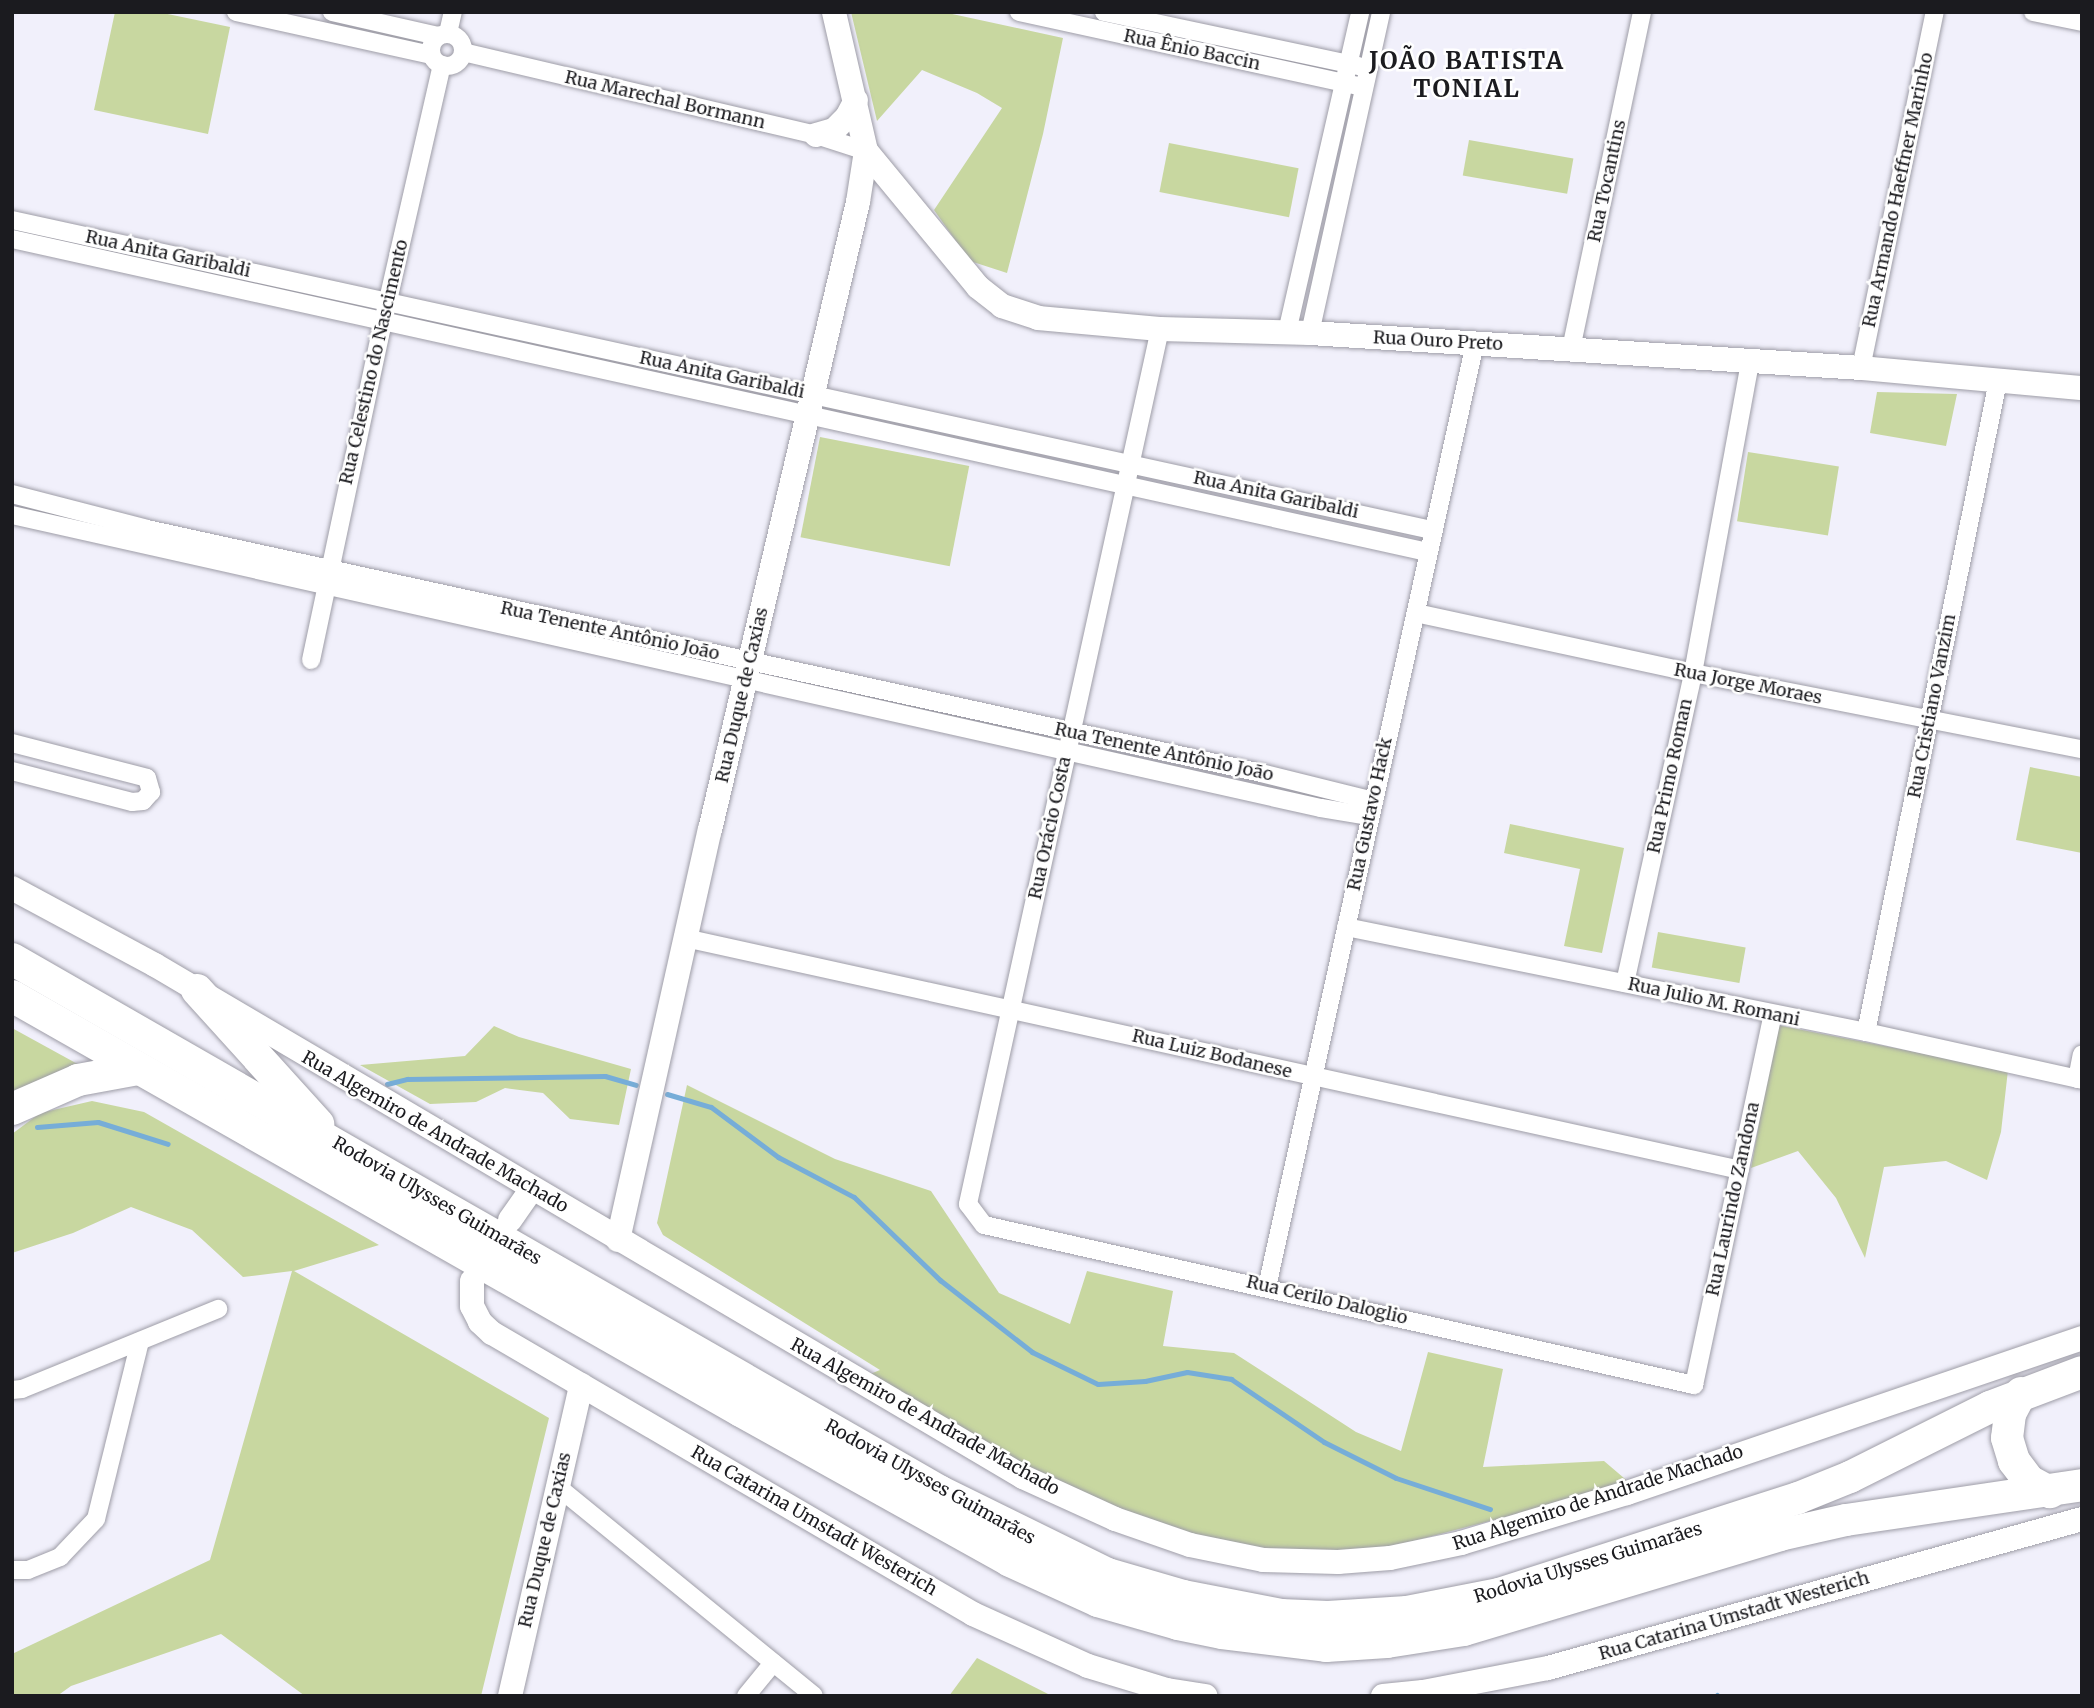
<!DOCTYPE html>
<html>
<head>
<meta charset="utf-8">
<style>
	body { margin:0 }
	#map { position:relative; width:2094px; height:1708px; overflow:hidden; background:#f1f0fb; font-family:Merriweather,serif }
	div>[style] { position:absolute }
	.green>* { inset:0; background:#c8d7a0; transform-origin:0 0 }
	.stream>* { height:5px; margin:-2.5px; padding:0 2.5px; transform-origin:2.5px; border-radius:2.5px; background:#76add8 }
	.roads { filter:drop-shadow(0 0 2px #9e9da7) drop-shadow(0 0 2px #9e9da7) }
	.street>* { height:18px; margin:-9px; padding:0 9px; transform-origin:9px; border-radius:9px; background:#fff }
	.street>.ring { margin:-9px; padding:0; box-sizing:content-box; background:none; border:18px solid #fff; border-radius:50% }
	.secondary>* { height:24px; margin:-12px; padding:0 12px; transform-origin:12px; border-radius:12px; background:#fff }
	.highway>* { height:32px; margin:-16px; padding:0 16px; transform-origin:16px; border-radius:16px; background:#fff }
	span { translate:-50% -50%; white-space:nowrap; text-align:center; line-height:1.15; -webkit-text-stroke:5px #fff; paint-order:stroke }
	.street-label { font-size:18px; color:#1b1b1f }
	.district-label { font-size:24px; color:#1b1b1f; font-weight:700; letter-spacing:2px }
	.frame { position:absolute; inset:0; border:14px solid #1b1b1f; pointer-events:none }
</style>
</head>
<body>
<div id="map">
	<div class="green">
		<div style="clip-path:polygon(115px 12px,158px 12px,230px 27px,208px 134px,94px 110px)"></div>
		<div style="clip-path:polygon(851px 12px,943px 12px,1063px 38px,1043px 134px,1007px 273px,970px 261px,934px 210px,1002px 108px,977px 93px,922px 70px,877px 121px)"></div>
		<div style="left:1469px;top:140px;width:106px;height:36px;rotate:10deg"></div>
		<div style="left:1169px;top:143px;width:132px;height:50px;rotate:11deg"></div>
		<div style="clip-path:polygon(1877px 392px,1957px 394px,1946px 446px,1870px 433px)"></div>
		<div style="left:820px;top:437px;width:152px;height:102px;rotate:11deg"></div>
		<div style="left:1748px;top:452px;width:92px;height:70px;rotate:9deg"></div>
		<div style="clip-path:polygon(2030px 767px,2082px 777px,2082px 853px,2016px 840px)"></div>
		<div style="clip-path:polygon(1510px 824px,1624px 848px,1602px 953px,1564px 946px,1580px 869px,1504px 853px)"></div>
		<div style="left:1658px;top:932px;width:89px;height:36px;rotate:10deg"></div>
		<div style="clip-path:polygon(1777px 1025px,2008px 1070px,2001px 1132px,1987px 1180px,1946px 1161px,1884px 1167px,1865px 1258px,1836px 1198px,1798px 1151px,1751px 1168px)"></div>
		<div style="clip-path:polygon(494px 1026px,519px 1037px,631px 1069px,619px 1125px,570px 1119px,543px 1093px,505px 1088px,476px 1102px,430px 1104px,360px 1065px,465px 1056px)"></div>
		<div style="clip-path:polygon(12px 1028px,83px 1067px,12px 1099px)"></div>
		<div style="clip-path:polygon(687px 1085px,835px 1159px,931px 1191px,999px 1293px,1070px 1324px,1087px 1271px,1173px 1291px,1163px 1346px,1234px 1353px,1356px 1432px,1401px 1451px,1428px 1352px,1503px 1369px,1483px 1467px,1604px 1461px,1631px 1484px,1379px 1550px,1263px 1556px,1116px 1518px,858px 1379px,880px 1370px,663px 1235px,657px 1223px)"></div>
		<div style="clip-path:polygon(92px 1101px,144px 1112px,379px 1245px,294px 1271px,549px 1418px,481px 1696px,305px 1696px,221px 1634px,71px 1686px,57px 1696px,12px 1696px,12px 1654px,210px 1560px,292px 1271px,243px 1277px,192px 1230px,131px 1207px,73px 1233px,12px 1253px,12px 1134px,40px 1113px)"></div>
		<div style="clip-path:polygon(977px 1658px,1052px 1696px,949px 1696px)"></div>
	</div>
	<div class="stream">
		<div style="left:387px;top:1084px;width:21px;rotate:-14deg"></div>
		<div style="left:407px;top:1079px;width:198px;rotate:-0.9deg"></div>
		<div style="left:605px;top:1076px;width:32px;rotate:16deg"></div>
		<div style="left:667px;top:1094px;width:46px;rotate:16.5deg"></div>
		<div style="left:711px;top:1107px;width:84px;rotate:36.7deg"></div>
		<div style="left:778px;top:1157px;width:86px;rotate:27.8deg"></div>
		<div style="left:854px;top:1197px;width:120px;rotate:44deg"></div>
		<div style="left:940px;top:1280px;width:117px;rotate:38deg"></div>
		<div style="left:1032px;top:1352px;width:73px;rotate:25.9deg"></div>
		<div style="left:1098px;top:1384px;width:47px;rotate:-3.7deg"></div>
		<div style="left:1145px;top:1381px;width:43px;rotate:-12.1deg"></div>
		<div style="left:1187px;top:1372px;width:45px;rotate:9deg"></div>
		<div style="left:1231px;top:1379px;width:112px;rotate:34.1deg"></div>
		<div style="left:1324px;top:1442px;width:80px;rotate:26.6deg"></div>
		<div style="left:1396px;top:1478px;width:99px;rotate:18.3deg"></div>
		<div style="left:37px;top:1127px;width:61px;rotate:-4.7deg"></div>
		<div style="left:98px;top:1122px;width:73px;rotate:17.4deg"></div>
		<div style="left:1717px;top:1695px;width:1px;rotate:45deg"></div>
	</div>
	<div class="roads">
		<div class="street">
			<div style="left:236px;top:12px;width:200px;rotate:12.4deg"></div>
			<div style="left:332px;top:12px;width:109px;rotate:12.8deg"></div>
			<div style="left:1019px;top:12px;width:353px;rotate:12.3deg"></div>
			<div style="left:1104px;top:12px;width:260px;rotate:12deg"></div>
			<div style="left:2033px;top:12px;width:50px;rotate:11.5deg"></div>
			<div style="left:448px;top:33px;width:22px;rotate:-77deg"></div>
			<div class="ring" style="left:431px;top:34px;width:14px;height:14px"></div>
			<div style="left:463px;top:52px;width:363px;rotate:13.2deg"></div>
			<div style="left:816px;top:135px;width:52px;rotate:17.7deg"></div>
			<div style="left:12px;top:220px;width:1453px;rotate:12.32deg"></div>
			<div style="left:12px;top:239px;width:1449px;rotate:12.47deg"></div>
			<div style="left:1160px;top:329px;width:896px;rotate:102.38deg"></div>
			<div style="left:968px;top:1204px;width:26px;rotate:53deg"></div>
			<div style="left:984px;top:1225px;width:728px;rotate:12.7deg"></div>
			<div style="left:1694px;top:1385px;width:379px;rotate:-78deg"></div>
			<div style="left:1287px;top:332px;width:328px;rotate:-77.1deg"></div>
			<div style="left:1310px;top:333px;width:329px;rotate:-77.5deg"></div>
			<div style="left:1571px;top:349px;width:344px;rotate:-78.1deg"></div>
			<div style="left:1861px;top:368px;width:364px;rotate:-78.3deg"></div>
			<div style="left:12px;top:494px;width:139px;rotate:14.5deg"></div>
			<div style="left:147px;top:529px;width:1140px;rotate:12.35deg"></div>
			<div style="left:1261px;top:773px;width:115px;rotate:14deg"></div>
			<div style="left:12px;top:515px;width:1341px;rotate:12.62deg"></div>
			<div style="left:1321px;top:808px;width:49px;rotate:9.5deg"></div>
			<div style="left:1416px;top:613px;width:283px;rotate:12.2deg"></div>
			<div style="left:1693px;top:673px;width:396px;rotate:11.1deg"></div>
			<div style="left:311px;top:660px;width:346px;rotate:-78deg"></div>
			<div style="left:383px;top:322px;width:264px;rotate:-77.1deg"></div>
			<div style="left:12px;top:743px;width:139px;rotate:14.5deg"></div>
			<div style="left:147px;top:778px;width:15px;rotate:74deg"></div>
			<div style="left:151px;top:792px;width:12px;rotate:132deg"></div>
			<div style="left:143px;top:801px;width:11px;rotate:175deg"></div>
			<div style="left:132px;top:802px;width:124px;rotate:-165.5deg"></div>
			<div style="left:1346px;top:927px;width:530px;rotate:11.42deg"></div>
			<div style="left:1866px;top:1032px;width:221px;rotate:12.5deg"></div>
			<div style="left:685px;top:938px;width:1080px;rotate:12.4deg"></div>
			<div style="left:1625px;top:983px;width:317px;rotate:-77.6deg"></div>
			<div style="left:1693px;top:673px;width:316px;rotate:-79.6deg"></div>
			<div style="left:1866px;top:1032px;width:664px;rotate:-78.54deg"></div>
			<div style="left:2077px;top:1079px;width:25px;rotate:-79deg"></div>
			<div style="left:1267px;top:1287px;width:967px;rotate:-77.57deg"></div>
			<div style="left:12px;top:1390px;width:10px;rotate:-6deg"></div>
			<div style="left:22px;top:1389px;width:212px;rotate:-22.2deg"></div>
			<div style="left:558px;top:1487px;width:330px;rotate:39.2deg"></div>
			<div style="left:12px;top:1570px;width:16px"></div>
			<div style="left:28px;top:1570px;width:35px;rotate:-22deg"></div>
			<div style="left:60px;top:1557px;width:52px;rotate:-46.5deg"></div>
			<div style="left:96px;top:1519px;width:183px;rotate:-76.1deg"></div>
			<div style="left:746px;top:1696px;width:43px;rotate:-50.7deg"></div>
		</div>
		<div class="secondary">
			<div style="left:816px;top:135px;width:19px;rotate:-16deg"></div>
			<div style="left:834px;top:130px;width:18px;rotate:-45deg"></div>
			<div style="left:847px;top:117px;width:19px;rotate:-62deg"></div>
			<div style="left:866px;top:151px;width:176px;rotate:50.5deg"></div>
			<div style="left:978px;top:287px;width:31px;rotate:38deg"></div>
			<div style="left:1002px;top:306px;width:38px;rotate:18deg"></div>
			<div style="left:1038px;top:318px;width:122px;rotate:5.2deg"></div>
			<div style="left:1160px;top:329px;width:150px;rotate:1.5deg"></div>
			<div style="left:1310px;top:333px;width:552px;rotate:3.63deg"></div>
			<div style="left:1861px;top:368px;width:222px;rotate:5.2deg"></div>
			<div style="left:12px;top:888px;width:162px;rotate:28.3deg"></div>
			<div style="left:155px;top:965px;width:1008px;rotate:30.53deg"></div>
			<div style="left:1023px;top:1477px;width:101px;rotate:24.5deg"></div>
			<div style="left:1115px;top:1519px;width:79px;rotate:19.1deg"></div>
			<div style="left:1190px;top:1545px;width:75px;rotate:11.6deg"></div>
			<div style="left:1263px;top:1560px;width:75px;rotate:1.5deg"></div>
			<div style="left:1338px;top:1562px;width:52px;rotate:-4.4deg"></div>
			<div style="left:1390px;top:1558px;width:73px;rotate:-11.9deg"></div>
			<div style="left:1461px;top:1543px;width:173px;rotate:-16.8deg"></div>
			<div style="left:1627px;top:1493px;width:481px;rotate:-18.8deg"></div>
			<div style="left:510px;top:1220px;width:39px;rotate:-55deg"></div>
			<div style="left:618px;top:1240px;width:420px;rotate:-77.4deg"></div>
			<div style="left:710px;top:830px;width:645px;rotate:-76.74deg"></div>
			<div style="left:858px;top:202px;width:52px;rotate:-81.1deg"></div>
			<div style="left:866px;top:151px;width:143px;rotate:-103deg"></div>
			<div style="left:472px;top:1281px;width:25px;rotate:90deg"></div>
			<div style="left:472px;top:1306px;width:18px;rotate:63deg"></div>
			<div style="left:480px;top:1322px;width:16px;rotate:43deg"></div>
			<div style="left:492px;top:1333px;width:557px;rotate:30.29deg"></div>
			<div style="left:973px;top:1614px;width:126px;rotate:24.3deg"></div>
			<div style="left:1088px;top:1666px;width:83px;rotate:16.9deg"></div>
			<div style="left:1167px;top:1690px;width:39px;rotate:9deg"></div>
			<div style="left:510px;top:1696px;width:319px;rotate:-77.1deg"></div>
			<div style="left:1383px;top:1696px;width:40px;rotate:-5.7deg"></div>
			<div style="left:1423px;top:1692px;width:127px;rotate:-10.9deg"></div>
			<div style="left:1548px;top:1668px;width:554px;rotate:-15.59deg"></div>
		</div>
		<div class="highway">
			<div style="left:12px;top:959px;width:1069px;rotate:29.85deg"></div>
			<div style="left:939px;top:1491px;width:188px;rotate:26.2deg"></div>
			<div style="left:1108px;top:1574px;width:78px;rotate:16.3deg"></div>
			<div style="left:1183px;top:1596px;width:100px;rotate:11deg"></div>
			<div style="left:1281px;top:1615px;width:47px;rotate:2.4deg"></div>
			<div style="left:1328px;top:1617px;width:79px;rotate:-3.6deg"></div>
			<div style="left:1407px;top:1612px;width:94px;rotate:-11.1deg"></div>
			<div style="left:1499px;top:1594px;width:314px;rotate:-17.8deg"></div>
			<div style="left:1798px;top:1498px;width:56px;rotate:-22deg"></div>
			<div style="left:1850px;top:1477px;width:157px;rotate:-26.6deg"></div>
			<div style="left:1990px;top:1407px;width:98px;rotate:-20.8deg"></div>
			<div style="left:197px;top:990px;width:181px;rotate:47.9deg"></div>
			<div style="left:12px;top:996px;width:839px;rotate:29.65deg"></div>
			<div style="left:741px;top:1411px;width:308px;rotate:29.1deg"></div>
			<div style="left:1010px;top:1561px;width:97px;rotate:24.4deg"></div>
			<div style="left:1098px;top:1601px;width:83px;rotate:16deg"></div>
			<div style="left:1178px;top:1624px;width:45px;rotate:11.6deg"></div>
			<div style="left:1222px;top:1633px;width:105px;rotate:7.1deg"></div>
			<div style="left:1326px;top:1646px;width:61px;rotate:-3.8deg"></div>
			<div style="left:1387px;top:1642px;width:78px;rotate:-8.9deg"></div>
			<div style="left:1464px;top:1630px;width:330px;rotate:-16.7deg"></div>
			<div style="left:1780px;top:1535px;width:68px;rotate:-12.8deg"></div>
			<div style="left:1846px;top:1520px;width:239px;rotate:-8.4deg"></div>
			<div style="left:12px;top:1109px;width:72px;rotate:-23.7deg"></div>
			<div style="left:78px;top:1080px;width:61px;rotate:-10.4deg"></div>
			<div style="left:2021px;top:1393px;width:24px;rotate:118deg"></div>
			<div style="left:2010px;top:1414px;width:24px;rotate:97deg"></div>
			<div style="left:2007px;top:1438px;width:24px;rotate:73deg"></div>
			<div style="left:2014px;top:1461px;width:25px;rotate:53deg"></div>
			<div style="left:2029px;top:1481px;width:24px;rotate:28deg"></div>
		</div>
	</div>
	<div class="street-label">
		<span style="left:1192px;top:50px;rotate:12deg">Rua Ênio Baccin</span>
		<span style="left:665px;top:100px;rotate:13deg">Rua Marechal Bormann</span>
		<span style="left:1607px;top:181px;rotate:-78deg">Rua Tocantins</span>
		<span style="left:1898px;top:190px;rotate:-78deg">Rua Armando Haeffner Marinho</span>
		<span style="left:168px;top:254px;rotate:12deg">Rua Anita Garibaldi</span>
		<span style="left:1438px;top:341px;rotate:3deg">Rua Ouro Preto</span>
		<span style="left:374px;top:362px;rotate:-77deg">Rua Celestino do Nascimento</span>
		<span style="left:722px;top:375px;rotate:12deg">Rua Anita Garibaldi</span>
		<span style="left:1276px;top:495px;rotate:12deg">Rua Anita Garibaldi</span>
		<span style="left:610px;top:631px;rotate:12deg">Rua Tenente Antônio João</span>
		<span style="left:1748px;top:684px;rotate:11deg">Rua Jorge Moraes</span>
		<span style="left:742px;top:695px;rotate:-77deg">Rua Duque de Caxias</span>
		<span style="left:1932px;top:706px;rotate:-79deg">Rua Cristiano Vanzim</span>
		<span style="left:1164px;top:752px;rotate:12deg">Rua Tenente Antônio João</span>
		<span style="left:1670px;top:776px;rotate:-78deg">Rua Primo Roman</span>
		<span style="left:1370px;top:814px;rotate:-78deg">Rua Gustavo Hack</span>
		<span style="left:1050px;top:828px;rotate:-78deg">Rua Orácio Costa</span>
		<span style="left:1714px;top:1002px;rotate:12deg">Rua Julio M. Romani</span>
		<span style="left:1212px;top:1054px;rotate:13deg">Rua Luiz Bodanese</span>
		<span style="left:435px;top:1132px;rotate:30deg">Rua Algemiro de Andrade Machado</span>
		<span style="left:1733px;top:1199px;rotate:-78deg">Rua Laurindo Zandona</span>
		<span style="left:437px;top:1201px;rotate:30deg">Rodovia Ulysses Guimarães</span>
		<span style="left:1327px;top:1300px;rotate:13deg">Rua Cerilo Daloglio</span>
		<span style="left:925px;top:1417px;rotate:29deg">Rua Algemiro de Andrade Machado</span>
		<span style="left:930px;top:1482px;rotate:29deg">Rodovia Ulysses Guimarães</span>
		<span style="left:1598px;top:1498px;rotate:-18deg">Rua Algemiro de Andrade Machado</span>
		<span style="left:814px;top:1521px;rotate:30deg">Rua Catarina Umstadt Westerich</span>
		<span style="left:545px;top:1540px;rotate:-77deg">Rua Duque de Caxias</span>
		<span style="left:1588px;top:1563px;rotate:-17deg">Rodovia Ulysses Guimarães</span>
		<span style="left:1734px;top:1616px;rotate:-16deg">Rua Catarina Umstadt Westerich</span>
	</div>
	<div class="district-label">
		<span style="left:1467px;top:75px">JOÃO BATISTA<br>TONIAL</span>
	</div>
	<div class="frame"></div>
</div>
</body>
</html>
